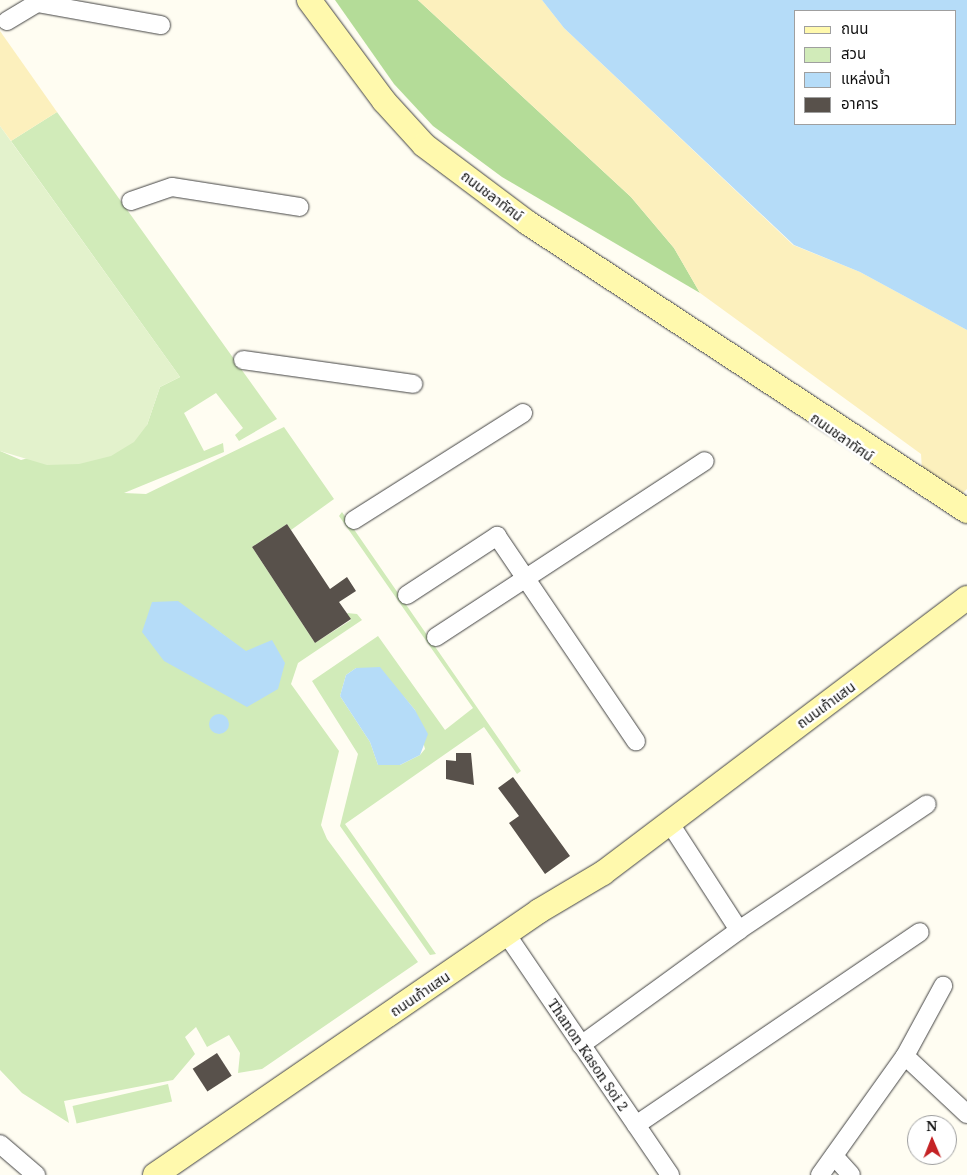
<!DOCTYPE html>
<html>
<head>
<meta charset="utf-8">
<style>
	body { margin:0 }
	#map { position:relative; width:967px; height:1175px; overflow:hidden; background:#fffdf2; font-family:"Noto Serif","Noto Sans Thai",serif }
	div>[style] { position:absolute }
	.green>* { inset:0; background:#d1ebb9; transform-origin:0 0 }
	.forest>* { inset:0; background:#b4dc98 }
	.sand>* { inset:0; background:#fcf0bd }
	.pitch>* { inset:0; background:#e3f2cc }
	.water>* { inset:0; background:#b5dcf8 }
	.round { border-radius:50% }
	.building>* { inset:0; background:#58514b; transform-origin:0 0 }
	.roads { filter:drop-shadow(0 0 1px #424242) drop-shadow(0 0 1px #424242) }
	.minor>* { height:18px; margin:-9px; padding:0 9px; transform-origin:9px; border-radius:9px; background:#fff }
	.secondary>* { height:24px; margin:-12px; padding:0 12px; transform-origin:12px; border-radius:12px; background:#fff9ad }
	span { translate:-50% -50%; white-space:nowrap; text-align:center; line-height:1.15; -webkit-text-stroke:5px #fff; paint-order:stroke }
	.street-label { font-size:14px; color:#0f0f0f }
	.legend { position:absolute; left:794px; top:10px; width:162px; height:115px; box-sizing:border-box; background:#fff; border:1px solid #9f9f9f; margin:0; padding:6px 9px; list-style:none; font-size:15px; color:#0f0f0f }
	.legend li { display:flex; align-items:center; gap:10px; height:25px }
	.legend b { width:25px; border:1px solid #9f9f9f }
	.north { position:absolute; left:907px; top:1115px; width:50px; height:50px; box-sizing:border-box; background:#fff; border:1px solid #9f9f9f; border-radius:50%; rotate:359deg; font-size:14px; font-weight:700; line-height:20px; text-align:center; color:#0f0f0f }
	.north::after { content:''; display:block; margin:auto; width:18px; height:22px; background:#c42224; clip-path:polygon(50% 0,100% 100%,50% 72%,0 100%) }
</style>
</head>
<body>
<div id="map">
	<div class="green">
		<div style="clip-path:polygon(evenodd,57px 112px,277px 419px,239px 441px,235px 435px,243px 428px,216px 393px,184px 413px,204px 451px,223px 443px,224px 452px,124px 493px,146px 494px,284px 427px,334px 499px,291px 530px,287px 524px,252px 547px,315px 643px,351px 620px,347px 613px,357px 614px,362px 620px,298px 663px,291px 684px,339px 751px,321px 825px,327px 839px,418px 962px,262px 1069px,238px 1073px,240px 1053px,229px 1035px,207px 1047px,196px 1027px,185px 1037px,195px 1054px,173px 1080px,64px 1101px,69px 1123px,22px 1093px,0 1070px,0 451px,21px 460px,147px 425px,160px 387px,180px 377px,11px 141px,57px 112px,152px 602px,217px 630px,246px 652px,152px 602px)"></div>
		<div style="clip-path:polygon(evenodd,342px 512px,521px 771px,517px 774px,484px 727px,345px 824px,436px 954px,430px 955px,340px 826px,358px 754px,312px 681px,378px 636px,445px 730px,473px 708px,339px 516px,342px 512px,356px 668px,404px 697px,415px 710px,425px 749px,420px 755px,400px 765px,378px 765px,370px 742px,340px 696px,346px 675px,356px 668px)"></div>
		<div style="left:168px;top:1084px;width:18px;height:98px;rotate:77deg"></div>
	</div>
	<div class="forest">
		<div style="clip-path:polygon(335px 0,418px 0,631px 197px,674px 248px,700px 293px,502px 177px,433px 126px,394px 84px)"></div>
	</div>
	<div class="sand">
		<div style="clip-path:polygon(418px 0,542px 0,564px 28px,793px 245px,860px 272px,967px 330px,967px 489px,960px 496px,922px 470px,921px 454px,700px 293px,674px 248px,631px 197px)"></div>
		<div style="clip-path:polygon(0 31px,57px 112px,11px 141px,0 126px)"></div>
	</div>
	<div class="pitch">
		<div style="clip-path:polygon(0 126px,180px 377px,160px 387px,147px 425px,134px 442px,111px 456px,79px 464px,47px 465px,0 451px)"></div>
	</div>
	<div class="water">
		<div style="clip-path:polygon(evenodd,542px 0,967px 0,967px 330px,860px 272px,794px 245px,564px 28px,542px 0,956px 11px,956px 124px,796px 124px,796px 11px,956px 11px)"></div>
		<div style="clip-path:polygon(178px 601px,246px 651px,272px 640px,285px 663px,278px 689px,247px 707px,164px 661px,142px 632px,152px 602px)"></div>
		<div style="clip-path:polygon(380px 667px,415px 710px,428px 734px,420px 755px,400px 765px,378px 765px,370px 742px,340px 696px,346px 675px,356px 668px)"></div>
		<div class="round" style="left:209px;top:714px;width:20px;height:20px"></div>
	</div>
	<div class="building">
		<div style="clip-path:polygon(287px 524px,330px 589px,347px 577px,356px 591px,339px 602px,351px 619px,315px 643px,252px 547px)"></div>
		<div style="clip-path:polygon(456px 753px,471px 753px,474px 785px,446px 779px,446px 760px,456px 761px)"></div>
		<div style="clip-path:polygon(513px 777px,570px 856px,545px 874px,509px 823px,519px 816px,498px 788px)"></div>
		<div style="left:217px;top:1053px;width:27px;height:29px;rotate:57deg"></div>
	</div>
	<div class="roads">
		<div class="minor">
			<div style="left:7px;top:21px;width:35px;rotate:-31deg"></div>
			<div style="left:37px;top:3px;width:126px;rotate:10.1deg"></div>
			<div style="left:131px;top:201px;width:43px;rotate:-18.9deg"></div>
			<div style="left:172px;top:187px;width:129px;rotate:8.9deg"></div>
			<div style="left:243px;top:360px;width:172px;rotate:8deg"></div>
			<div style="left:354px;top:520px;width:200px;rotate:-32.3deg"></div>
			<div style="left:407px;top:595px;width:108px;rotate:-33.2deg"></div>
			<div style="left:497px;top:536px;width:248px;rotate:55.9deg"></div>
			<div style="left:436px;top:637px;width:321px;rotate:-33.2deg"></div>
			<div style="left:669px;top:822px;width:129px;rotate:57.1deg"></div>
			<div style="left:507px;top:935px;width:290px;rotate:55.8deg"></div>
			<div style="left:581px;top:1045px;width:195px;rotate:-36deg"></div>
			<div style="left:739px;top:930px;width:226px;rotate:-33.8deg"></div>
			<div style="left:905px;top:1056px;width:85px;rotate:43.1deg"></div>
			<div style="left:636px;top:1125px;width:343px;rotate:-34.2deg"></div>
			<div style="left:0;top:1144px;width:48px;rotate:40.7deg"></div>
			<div style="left:834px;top:1156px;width:25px;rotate:48deg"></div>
			<div style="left:820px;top:1175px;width:146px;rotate:-54.5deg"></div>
			<div style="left:905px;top:1056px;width:80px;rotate:-61.5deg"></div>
		</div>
		<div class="secondary">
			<div style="left:309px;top:0;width:126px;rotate:53.4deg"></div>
			<div style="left:384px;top:101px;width:59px;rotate:47.7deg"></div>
			<div style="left:424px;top:145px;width:130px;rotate:36.9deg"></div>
			<div style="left:528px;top:223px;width:525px;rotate:33.27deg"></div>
			<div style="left:155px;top:1175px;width:466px;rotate:-34.5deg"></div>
			<div style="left:539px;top:911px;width:74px;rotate:-30.7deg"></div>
			<div style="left:603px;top:873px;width:456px;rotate:-37.1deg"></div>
		</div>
	</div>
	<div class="street-label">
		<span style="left:492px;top:196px;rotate:37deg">ถนนชลาทัศน์</span>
		<span style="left:842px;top:437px;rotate:35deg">ถนนชลาทัศน์</span>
		<span style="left:826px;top:705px;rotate:-36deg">ถนนเก้าแสน</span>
		<span style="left:420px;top:994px;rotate:-34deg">ถนนเก้าแสน</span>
		<span style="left:588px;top:1055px;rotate:56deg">Thanon Kason Soi 2</span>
	</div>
	<ul class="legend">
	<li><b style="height:6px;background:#fff9ad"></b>ถนน</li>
	<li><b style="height:14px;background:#d1ebb9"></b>สวน</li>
	<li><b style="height:14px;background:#b5dcf8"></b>แหล่งน้ำ</li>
	<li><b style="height:14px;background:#58514b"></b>อาคาร</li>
	</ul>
	<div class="north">N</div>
</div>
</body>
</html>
